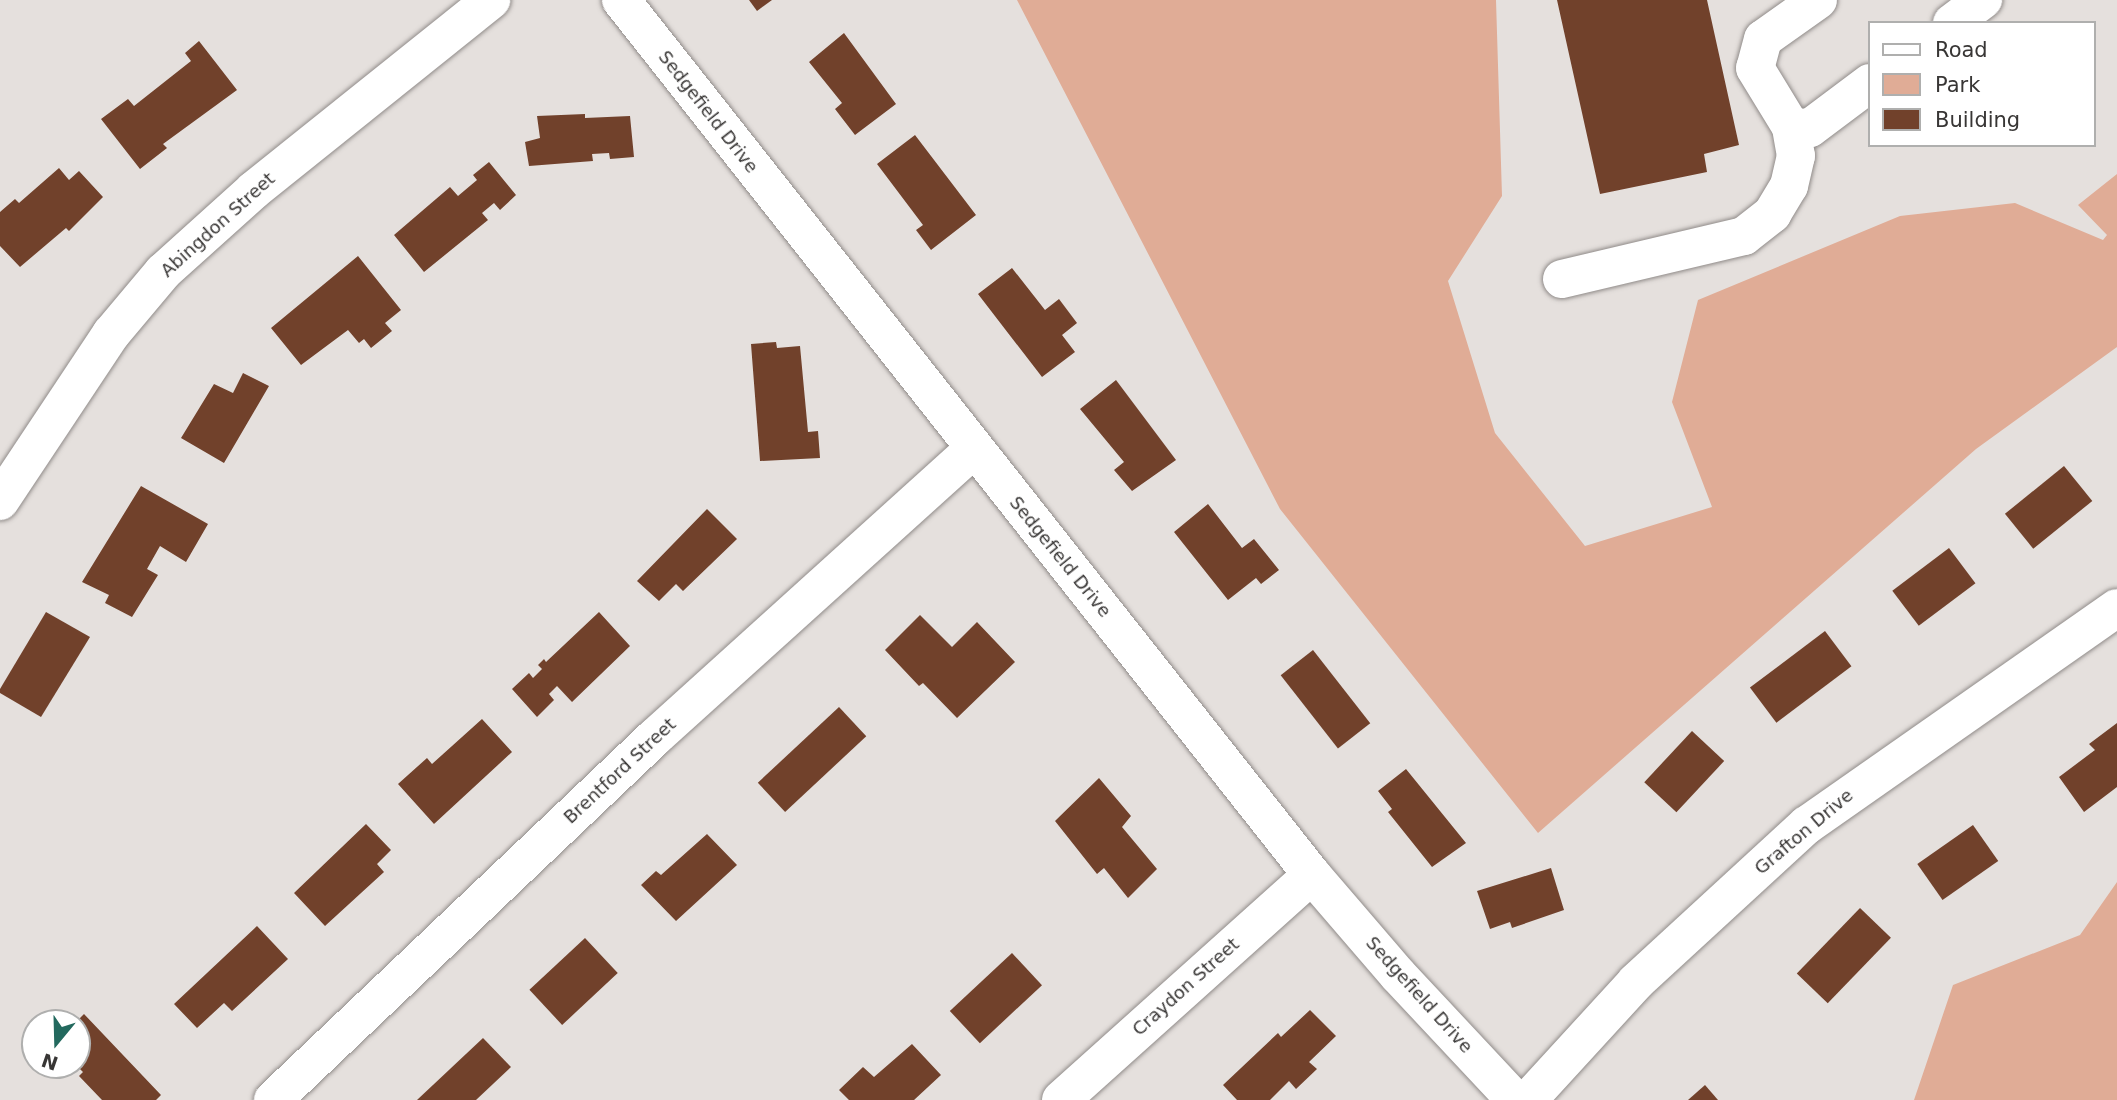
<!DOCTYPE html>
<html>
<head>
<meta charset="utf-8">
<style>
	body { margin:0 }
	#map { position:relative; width:2117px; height:1100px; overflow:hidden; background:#e5e0dd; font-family:"DejaVu Sans",sans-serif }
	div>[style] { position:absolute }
	.green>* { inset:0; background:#e0ac96 }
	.building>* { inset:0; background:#71412b; transform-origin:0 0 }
	.roads { filter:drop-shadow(0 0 2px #908b89) drop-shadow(0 0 2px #908b89) }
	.minor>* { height:38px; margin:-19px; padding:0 19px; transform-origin:19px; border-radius:19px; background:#fff }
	span { translate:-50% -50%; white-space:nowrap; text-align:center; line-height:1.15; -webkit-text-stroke:7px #fff; paint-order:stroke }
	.street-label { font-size:18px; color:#383635 }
	.legend { position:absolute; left:1868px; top:21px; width:228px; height:126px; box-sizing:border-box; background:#fff; border:2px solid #afafae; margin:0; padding:9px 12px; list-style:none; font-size:21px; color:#383635 }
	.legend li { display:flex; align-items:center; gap:14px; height:35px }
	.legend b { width:35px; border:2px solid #afafae }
	.north { position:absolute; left:21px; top:1009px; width:70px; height:70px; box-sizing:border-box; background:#fff; border:2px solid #afafae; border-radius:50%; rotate:199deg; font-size:19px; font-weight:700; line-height:28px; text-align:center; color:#383635 }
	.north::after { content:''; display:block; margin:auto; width:24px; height:32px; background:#23695e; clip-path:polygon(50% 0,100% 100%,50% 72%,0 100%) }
</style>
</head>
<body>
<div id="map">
	<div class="green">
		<div style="clip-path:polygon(1017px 0,1496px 0,1502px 196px,1448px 281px,1495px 433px,1585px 546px,1712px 507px,1672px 402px,1698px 300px,1900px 216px,2015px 203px,2103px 240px,2107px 235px,2078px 205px,2117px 174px,2117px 347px,1976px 449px,1538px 833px,1280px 509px)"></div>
		<div style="clip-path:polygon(2117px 882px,2117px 1100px,1914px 1100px,1953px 985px,2080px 935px)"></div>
	</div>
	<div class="building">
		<div style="clip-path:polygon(749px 0,772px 0,757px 11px)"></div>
		<div style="clip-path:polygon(1557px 0,1707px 0,1739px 145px,1704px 154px,1707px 172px,1600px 194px)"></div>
		<div style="clip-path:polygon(844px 33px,896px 104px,855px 135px,835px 109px,842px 103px,809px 62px)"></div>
		<div style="clip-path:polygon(199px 41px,237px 90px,163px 144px,167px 148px,140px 169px,101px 119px,128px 99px,134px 106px,191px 61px,185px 53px)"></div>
		<div style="clip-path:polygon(585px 114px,585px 118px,630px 116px,634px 157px,610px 159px,609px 153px,592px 154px,593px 161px,529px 166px,525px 142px,540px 138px,537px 116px)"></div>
		<div style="clip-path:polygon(915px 135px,976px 215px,931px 250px,916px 230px,923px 225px,877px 164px)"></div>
		<div style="clip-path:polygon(489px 162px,516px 195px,500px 210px,494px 203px,482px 213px,488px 220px,424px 272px,394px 235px,450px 187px,458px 196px,477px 180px,473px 175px)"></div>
		<div style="clip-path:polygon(59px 168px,69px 180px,79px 171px,103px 197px,69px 231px,66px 228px,20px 267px,0 246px,0 212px,15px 199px,19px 203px)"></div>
		<div style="clip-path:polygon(358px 256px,401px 310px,385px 323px,392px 331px,371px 348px,364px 339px,359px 343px,348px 330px,301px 365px,271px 328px)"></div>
		<div style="clip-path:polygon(1012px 268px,1045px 310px,1059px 299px,1077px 323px,1062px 335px,1075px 352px,1042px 377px,978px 294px)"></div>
		<div style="clip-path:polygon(776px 342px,777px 348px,800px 346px,808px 432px,818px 431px,820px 458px,760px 461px,751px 344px)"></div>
		<div style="clip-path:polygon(243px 373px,269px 386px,224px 463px,181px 438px,214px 384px,233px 393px)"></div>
		<div style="clip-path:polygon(1116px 380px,1176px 460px,1132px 491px,1114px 470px,1124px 462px,1080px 409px)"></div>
		<div style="left:2064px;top:466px;width:45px;height:76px;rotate:51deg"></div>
		<div style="clip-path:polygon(141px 486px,208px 524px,186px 562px,160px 546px,147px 569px,158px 575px,132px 617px,105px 603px,109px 595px,82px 582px)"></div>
		<div style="clip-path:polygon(1208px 504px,1242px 548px,1254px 539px,1279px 570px,1261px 584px,1256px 578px,1228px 600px,1174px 532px)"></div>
		<div style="clip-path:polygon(707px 509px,737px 539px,683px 591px,676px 584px,659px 601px,637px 581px)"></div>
		<div style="left:1949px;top:548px;width:44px;height:71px;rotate:53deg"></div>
		<div style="clip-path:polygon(46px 612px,90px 637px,41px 717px,0 693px,0 689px)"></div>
		<div style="clip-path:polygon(599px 612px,630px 646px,572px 702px,557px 686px,549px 694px,554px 700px,537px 717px,512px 689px,529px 673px,533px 678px,542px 669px,538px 665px,544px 659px,546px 662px)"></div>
		<div style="clip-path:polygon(920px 615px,952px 647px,977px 622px,1015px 662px,957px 718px,923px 683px,919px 686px,885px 650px)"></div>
		<div style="left:1825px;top:631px;width:44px;height:94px;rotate:53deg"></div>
		<div style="left:1313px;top:650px;width:93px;height:41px;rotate:52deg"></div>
		<div style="left:839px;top:707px;width:40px;height:111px;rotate:47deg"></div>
		<div style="clip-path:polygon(482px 719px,512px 752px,434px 824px,398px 784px,427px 758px,432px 764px)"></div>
		<div style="clip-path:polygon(2117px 723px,2117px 787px,2084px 812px,2059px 777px,2095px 750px,2089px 744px)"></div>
		<div style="left:1692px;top:731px;width:44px;height:70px;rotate:43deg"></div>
		<div style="clip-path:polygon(1406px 769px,1466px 843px,1432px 867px,1388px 812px,1392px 809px,1378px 791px)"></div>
		<div style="clip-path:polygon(1099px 778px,1131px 816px,1122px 827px,1157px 869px,1128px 898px,1104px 868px,1097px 874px,1055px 821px)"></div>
		<div style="clip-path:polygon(366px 824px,391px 850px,377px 864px,384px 872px,325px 926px,294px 893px)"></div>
		<div style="left:1973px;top:825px;width:44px;height:68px;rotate:55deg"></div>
		<div style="clip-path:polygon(707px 834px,737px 865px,676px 921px,641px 885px,656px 871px,661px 875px)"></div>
		<div style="clip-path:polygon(1551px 868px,1564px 910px,1512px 928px,1510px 922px,1490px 929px,1477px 891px)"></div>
		<div style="left:1860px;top:908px;width:43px;height:91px;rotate:44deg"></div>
		<div style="clip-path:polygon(257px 926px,288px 959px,232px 1011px,224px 1003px,197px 1028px,174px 1004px)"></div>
		<div style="left:585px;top:938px;width:48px;height:76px;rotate:47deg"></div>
		<div style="left:1012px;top:953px;width:44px;height:85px;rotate:47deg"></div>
		<div style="clip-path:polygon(1310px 1010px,1336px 1036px,1309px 1062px,1317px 1069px,1296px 1089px,1289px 1081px,1270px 1100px,1237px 1100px,1223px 1085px,1278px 1033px,1281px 1037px)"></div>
		<div style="clip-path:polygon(84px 1014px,161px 1095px,156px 1100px,102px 1100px,79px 1076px,83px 1072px,77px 1066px,75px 1023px)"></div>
		<div style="clip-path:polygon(483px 1038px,511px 1067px,476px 1100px,417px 1100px)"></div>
		<div style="clip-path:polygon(912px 1044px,941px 1075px,914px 1100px,849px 1100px,839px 1090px,863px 1067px,874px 1077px)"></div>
		<div style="clip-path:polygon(1705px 1085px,1718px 1100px,1688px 1100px)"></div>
	</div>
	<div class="roads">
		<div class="minor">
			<div style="left:621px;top:0;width:1115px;rotate:51.7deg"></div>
			<div style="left:1312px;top:875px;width:132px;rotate:49.3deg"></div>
			<div style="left:1398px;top:975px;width:171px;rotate:46.9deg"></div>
			<div style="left:1818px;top:0;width:67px;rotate:144.7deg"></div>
			<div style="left:1763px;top:39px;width:30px;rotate:105deg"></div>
			<div style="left:1755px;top:68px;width:69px;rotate:58.6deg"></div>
			<div style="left:1791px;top:127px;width:19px;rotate:3deg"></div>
			<div style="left:1810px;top:128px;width:75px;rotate:-36.9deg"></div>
			<div style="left:1952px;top:23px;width:39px;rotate:-37deg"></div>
			<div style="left:1562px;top:279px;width:187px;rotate:-13.3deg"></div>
			<div style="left:1744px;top:236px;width:36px;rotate:-38deg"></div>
			<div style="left:1772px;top:214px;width:33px;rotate:-59deg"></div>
			<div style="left:1789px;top:186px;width:31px;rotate:-77deg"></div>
			<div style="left:1796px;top:156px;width:29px;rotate:-100deg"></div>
			<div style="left:0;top:501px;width:201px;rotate:-56.4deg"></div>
			<div style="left:111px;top:334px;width:81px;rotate:-50deg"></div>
			<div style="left:163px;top:272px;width:122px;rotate:-42deg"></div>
			<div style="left:254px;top:190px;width:304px;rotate:-38.7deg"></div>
			<div style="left:273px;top:1100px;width:527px;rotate:-43.54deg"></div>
			<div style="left:655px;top:737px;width:428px;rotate:-42.1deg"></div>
			<div style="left:1061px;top:1100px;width:337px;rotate:-41.9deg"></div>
			<div style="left:1528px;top:1100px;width:160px;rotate:-47.5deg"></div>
			<div style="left:1636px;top:982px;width:232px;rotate:-42.6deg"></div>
			<div style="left:1807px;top:825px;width:378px;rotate:-35deg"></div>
		</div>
	</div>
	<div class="street-label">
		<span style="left:708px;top:112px;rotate:52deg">Sedgefield Drive</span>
		<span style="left:218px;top:225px;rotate:-42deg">Abingdon Street</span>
		<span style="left:1060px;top:557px;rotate:51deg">Sedgefield Drive</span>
		<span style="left:620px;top:771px;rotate:-43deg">Brentford Street</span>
		<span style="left:1804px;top:832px;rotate:-40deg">Grafton Drive</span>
		<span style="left:1186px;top:987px;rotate:-42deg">Craydon Street</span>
		<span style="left:1419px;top:995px;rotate:48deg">Sedgefield Drive</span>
	</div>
	<ul class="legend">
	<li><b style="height:9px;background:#fff"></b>Road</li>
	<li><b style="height:19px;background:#e0ac96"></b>Park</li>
	<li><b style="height:19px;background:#71412b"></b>Building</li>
	</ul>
	<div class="north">N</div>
</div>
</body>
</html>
